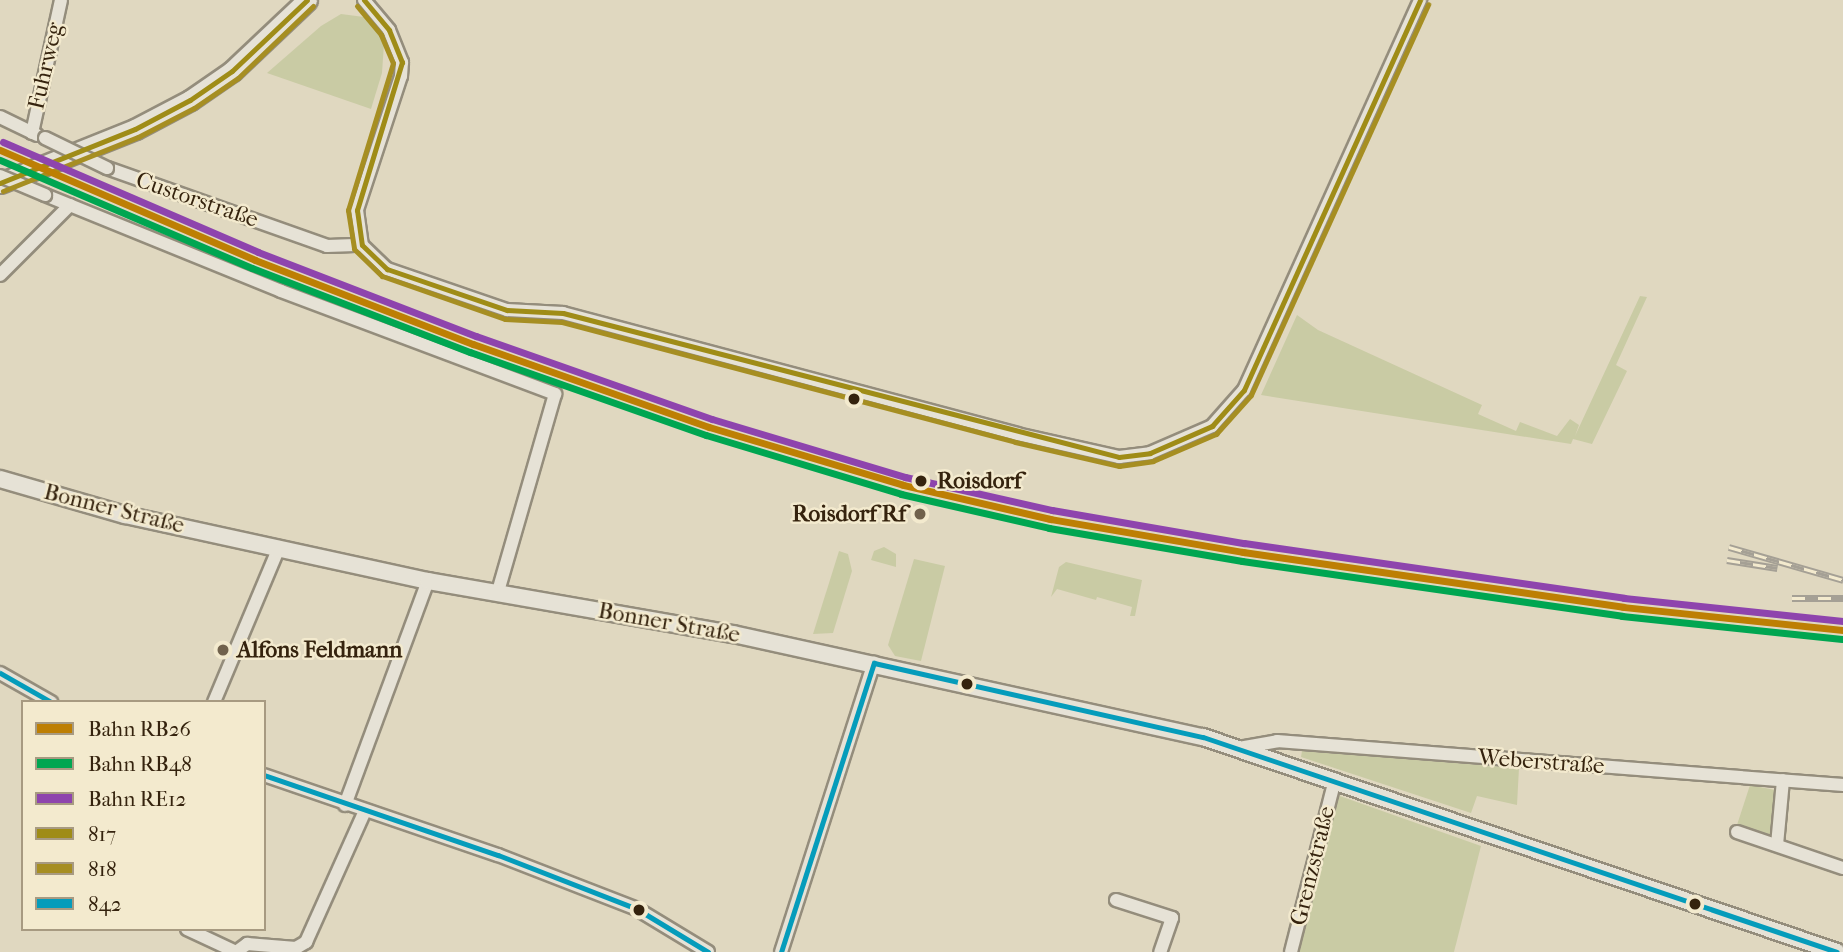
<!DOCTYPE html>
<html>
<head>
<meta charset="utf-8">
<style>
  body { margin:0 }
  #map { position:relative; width:1843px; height:952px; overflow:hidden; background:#e0d8c0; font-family:"IM FELL French Canon",serif }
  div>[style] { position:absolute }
  .green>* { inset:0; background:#c9cba4 }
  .roads { filter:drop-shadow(2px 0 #948d7c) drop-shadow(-2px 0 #948d7c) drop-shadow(0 2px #948d7c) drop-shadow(0 -2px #948d7c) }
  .minor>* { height:12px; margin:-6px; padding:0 6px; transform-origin:6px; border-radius:6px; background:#e6e2d6 }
  .tertiary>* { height:16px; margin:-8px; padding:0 8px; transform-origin:8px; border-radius:8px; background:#e6e2d6 }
  .secondary>* { height:19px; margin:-9.5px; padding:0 9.5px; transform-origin:9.5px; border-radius:9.5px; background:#e6e2d6 }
  .rail>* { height:7px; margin-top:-3.5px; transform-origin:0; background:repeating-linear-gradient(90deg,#f3eace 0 13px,#a5a095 0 26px); box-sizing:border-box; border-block:2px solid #a5a095 }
  .bridges { filter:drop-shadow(2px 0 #948d7c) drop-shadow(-2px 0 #948d7c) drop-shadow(0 2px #948d7c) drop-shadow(0 -2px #948d7c) }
  .minor-bridge>* { height:12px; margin:-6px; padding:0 6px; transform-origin:6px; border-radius:6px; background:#e6e2d6 }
  .bus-1>* { height:5px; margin:-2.5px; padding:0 2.5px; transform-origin:2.5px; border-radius:2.5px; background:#9f8c17 }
  .bus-2>* { height:5px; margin:-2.5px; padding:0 2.5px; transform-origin:2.5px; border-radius:2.5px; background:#a68e22 }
  .bus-3>* { height:5px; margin:-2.5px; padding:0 2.5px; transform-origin:2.5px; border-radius:2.5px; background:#059cbb }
  .rail-1>* { height:7px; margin:-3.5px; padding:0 3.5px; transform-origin:3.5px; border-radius:3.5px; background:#bd7f04 }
  .rail-2>* { height:7px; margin:-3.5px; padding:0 3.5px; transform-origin:3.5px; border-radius:3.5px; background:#00a651 }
  .rail-3>* { height:7px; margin:-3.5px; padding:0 3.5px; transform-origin:3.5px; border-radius:3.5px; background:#8e44ad }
  .dots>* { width:19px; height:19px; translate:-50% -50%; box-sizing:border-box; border:4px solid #f3eace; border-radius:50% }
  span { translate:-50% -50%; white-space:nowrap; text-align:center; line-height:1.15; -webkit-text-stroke:5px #f3eace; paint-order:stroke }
  .street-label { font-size:23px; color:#35230e }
  .stop-label { font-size:23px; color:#35230e; font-weight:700 }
  .left { translate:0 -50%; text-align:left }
  .poi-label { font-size:23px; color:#35230e; font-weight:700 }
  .right { translate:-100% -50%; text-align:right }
  .legend { position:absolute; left:21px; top:700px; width:245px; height:231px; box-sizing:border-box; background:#f3eace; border:2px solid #a79a81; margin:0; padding:9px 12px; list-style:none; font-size:21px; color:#35230e }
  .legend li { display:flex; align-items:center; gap:14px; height:35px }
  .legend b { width:35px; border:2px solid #a79a81 }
</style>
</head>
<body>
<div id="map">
  <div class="green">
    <div style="clip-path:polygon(341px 14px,364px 17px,373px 24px,384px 44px,382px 73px,371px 109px,267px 73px,321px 26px)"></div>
    <div style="clip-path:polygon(1640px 296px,1647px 297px,1616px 365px,1627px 371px,1592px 444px,1573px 439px,1571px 444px,1261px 395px,1297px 315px,1318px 330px,1482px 405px,1478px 414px,1516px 431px,1520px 422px,1557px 436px,1570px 419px,1579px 425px,1575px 436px)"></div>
    <div style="clip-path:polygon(884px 547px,896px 554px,896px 567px,871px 560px,874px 551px)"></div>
    <div style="clip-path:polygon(839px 551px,848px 554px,852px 571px,833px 633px,813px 634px)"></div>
    <div style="clip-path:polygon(914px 559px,945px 566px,921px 661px,895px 656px,888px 645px)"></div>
    <div style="clip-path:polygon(1066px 562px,1142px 580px,1135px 616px,1130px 616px,1132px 607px,1097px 597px,1096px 600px,1057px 589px,1051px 597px,1059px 567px)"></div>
    <div style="clip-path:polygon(1302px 751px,1519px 768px,1517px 805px,1477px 796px,1471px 813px,1301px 757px)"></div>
    <div style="clip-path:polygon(1750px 785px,1775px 790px,1770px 840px,1736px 828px)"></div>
    <div style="clip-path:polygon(1337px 795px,1481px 846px,1454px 952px,1298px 952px)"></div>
  </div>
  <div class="roads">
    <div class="minor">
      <div style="left:364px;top:0;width:39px;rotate:50deg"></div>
      <div style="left:389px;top:30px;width:35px;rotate:68deg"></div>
      <div style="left:402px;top:62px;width:14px;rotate:94deg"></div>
      <div style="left:401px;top:76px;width:141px;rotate:108.2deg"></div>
      <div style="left:357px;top:210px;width:35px;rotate:82deg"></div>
      <div style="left:362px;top:245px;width:35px;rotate:44deg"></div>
      <div style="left:387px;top:269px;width:127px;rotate:18.9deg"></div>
      <div style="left:507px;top:310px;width:56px;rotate:3.1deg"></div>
      <div style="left:563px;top:313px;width:470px;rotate:14.9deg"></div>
      <div style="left:1017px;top:434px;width:105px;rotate:12.7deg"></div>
      <div style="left:1119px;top:457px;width:31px;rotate:-7deg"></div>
      <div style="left:1150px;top:453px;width:68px;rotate:-23.5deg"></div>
      <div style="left:1212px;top:426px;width:48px;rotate:-48.4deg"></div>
      <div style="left:1244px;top:390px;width:428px;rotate:-65.7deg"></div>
      <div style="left:0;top:117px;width:41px;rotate:25.9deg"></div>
      <div style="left:32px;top:133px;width:136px;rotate:-77.7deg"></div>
      <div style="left:107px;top:168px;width:233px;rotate:19.5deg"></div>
      <div style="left:327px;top:246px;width:35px;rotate:-2deg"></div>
      <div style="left:45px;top:195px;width:255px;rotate:22.1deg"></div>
      <div style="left:281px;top:291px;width:293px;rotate:20.6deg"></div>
      <div style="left:555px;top:394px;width:206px;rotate:106.1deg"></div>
      <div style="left:0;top:275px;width:99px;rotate:-45deg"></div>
      <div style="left:0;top:673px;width:59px;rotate:29.6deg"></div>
      <div style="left:214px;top:702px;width:168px;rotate:-67.2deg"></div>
      <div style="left:1239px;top:748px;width:39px;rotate:-10deg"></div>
      <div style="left:1277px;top:741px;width:568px;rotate:4.45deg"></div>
      <div style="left:264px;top:775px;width:247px;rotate:18.9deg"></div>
      <div style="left:498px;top:855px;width:149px;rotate:21.2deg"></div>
      <div style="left:637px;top:909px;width:83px;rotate:31.2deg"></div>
      <div style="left:345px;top:805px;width:239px;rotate:-69.7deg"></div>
      <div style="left:1737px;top:832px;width:112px;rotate:18.8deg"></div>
      <div style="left:1777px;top:845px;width:65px;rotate:-84.7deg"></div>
      <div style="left:1116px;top:900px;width:59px;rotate:17.8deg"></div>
      <div style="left:1172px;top:918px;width:36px;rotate:109deg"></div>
      <div style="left:187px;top:929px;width:54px;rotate:25.1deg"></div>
      <div style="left:236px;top:952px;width:14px;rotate:-36deg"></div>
      <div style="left:247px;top:944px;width:49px;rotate:4.7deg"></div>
      <div style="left:296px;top:948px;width:12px;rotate:-31deg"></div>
      <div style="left:306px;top:942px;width:144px;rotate:-65.8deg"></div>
      <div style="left:781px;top:952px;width:304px;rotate:-72.2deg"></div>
      <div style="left:1291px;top:952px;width:178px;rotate:-75.7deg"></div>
    </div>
    <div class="tertiary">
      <div style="left:0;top:479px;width:130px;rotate:16.1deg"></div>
      <div style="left:125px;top:515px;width:310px;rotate:12.3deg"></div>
      <div style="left:428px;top:581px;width:310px;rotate:9.9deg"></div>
      <div style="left:733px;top:634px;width:481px;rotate:12.4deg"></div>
      <div style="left:1203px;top:737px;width:669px;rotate:18.73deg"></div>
    </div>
    <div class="secondary">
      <div style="left:0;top:183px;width:145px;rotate:-21.8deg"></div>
      <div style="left:135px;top:129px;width:62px;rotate:-27.8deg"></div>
      <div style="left:190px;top:100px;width:51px;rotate:-34.6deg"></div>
      <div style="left:232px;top:71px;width:103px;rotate:-43.4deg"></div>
    </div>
  </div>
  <div class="rail">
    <div style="left:1729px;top:547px;width:119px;rotate:16.1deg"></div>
    <div style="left:1727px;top:560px;width:51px;rotate:9.1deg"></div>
    <div style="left:1792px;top:598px;width:51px"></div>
  </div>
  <div class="bridges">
    <div class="minor-bridge">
      <div style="left:45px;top:138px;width:69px;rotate:25.8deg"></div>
      <div style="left:0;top:176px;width:49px;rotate:22.9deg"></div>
    </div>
  </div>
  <div class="bus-1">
    <div style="left:364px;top:0;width:39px;rotate:50deg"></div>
    <div style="left:389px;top:30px;width:35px;rotate:68deg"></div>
    <div style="left:402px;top:62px;width:155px;rotate:106.9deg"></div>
    <div style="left:357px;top:210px;width:35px;rotate:82deg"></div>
    <div style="left:362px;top:245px;width:35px;rotate:44deg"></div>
    <div style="left:387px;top:269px;width:127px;rotate:18.9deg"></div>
    <div style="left:507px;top:310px;width:56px;rotate:3.1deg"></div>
    <div style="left:563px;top:313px;width:574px;rotate:14.52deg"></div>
    <div style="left:1119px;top:457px;width:31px;rotate:-7deg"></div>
    <div style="left:1150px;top:453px;width:68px;rotate:-23.5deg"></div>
    <div style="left:1212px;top:426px;width:48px;rotate:-48.4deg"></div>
    <div style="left:1244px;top:390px;width:428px;rotate:-65.7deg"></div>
    <div style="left:0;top:183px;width:145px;rotate:-21.8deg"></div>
    <div style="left:135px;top:129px;width:62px;rotate:-27.8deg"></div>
    <div style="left:190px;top:100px;width:51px;rotate:-34.6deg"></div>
    <div style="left:232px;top:71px;width:103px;rotate:-43.4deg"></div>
  </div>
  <div class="bus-2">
    <div style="left:357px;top:6px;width:38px;rotate:50deg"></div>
    <div style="left:381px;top:35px;width:30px;rotate:67deg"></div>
    <div style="left:393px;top:63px;width:154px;rotate:107deg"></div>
    <div style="left:348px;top:210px;width:39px;rotate:81deg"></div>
    <div style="left:354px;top:249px;width:39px;rotate:44deg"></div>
    <div style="left:382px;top:276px;width:130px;rotate:19.3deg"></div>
    <div style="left:505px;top:319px;width:57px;rotate:3deg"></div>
    <div style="left:562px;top:322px;width:469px;rotate:14.8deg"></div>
    <div style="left:1015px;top:442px;width:107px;rotate:13deg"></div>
    <div style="left:1119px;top:466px;width:34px;rotate:-8deg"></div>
    <div style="left:1153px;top:461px;width:69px;rotate:-23.2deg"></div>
    <div style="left:1216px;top:434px;width:52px;rotate:-48.1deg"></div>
    <div style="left:1251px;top:395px;width:429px;rotate:-65.6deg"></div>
    <div style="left:3px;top:191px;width:145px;rotate:-21.8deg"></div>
    <div style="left:138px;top:137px;width:63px;rotate:-27.4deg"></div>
    <div style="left:194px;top:108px;width:53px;rotate:-34.3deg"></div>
    <div style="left:238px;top:78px;width:104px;rotate:-43.8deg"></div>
  </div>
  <div class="bus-3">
    <div style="left:874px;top:663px;width:337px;rotate:12.7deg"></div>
    <div style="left:1203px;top:737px;width:669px;rotate:18.73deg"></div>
    <div style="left:0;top:673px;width:59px;rotate:29.6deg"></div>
    <div style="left:264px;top:775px;width:247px;rotate:18.9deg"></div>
    <div style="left:498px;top:855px;width:149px;rotate:21.2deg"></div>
    <div style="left:637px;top:909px;width:83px;rotate:31.2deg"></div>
    <div style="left:781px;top:952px;width:304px;rotate:-72.2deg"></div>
  </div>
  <div class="rail-1">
    <div style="left:0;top:150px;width:278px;rotate:23.3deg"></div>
    <div style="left:255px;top:260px;width:234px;rotate:21.1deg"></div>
    <div style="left:473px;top:344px;width:250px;rotate:19.4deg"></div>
    <div style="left:709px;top:427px;width:202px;rotate:16.6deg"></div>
    <div style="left:903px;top:485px;width:151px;rotate:13deg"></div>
    <div style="left:1050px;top:519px;width:196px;rotate:9.7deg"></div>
    <div style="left:1243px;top:552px;width:384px;rotate:8.2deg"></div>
    <div style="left:1623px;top:607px;width:221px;rotate:6deg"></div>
  </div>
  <div class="rail-2">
    <div style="left:0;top:160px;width:274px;rotate:23.2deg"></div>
    <div style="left:252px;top:268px;width:234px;rotate:21.1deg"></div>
    <div style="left:470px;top:352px;width:250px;rotate:19.4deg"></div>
    <div style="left:706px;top:435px;width:204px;rotate:16.8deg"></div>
    <div style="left:901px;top:494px;width:152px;rotate:12.9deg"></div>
    <div style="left:1049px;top:528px;width:196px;rotate:9.7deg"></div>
    <div style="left:1242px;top:561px;width:384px;rotate:8.2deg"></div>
    <div style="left:1622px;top:616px;width:221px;rotate:6deg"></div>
  </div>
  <div class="rail-3">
    <div style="left:3px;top:142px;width:278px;rotate:23.3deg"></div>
    <div style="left:258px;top:252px;width:234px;rotate:21.1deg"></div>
    <div style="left:476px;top:336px;width:250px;rotate:19.4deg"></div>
    <div style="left:712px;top:419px;width:202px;rotate:16.7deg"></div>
    <div style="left:905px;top:477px;width:151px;rotate:12.7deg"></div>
    <div style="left:1052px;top:510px;width:195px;rotate:9.8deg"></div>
    <div style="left:1244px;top:543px;width:384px;rotate:8.2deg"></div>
    <div style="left:1624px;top:598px;width:220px;rotate:6deg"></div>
  </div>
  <div class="dots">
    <div style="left:854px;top:399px;background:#35230e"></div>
    <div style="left:921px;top:481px;background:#35230e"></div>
    <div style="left:920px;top:514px;background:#71624c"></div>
    <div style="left:223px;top:650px;background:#71624c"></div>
    <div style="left:967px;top:684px;background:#35230e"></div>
    <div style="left:1695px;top:904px;background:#35230e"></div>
    <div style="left:639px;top:910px;background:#35230e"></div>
  </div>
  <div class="street-label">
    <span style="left:46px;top:66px;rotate:-77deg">Fuhrweg</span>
    <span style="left:197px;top:200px;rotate:19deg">Custorstraße</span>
    <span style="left:114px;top:509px;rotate:14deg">Bonner Straße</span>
    <span style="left:669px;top:623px;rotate:10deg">Bonner Straße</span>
    <span style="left:1541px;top:762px;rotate:4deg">Weberstraße</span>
    <span style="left:1313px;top:866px;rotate:-76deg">Grenzstraße</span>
  </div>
  <div class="stop-label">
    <span class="left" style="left:937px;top:481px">Roisdorf</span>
  </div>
  <div class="poi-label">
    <span class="right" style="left:906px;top:514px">Roisdorf Rf</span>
    <span class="left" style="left:237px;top:650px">Alfons Feldmann</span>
  </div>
  <ul class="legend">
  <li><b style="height:9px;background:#bd7f04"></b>Bahn RB26</li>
  <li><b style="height:9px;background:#00a651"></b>Bahn RB48</li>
  <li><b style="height:9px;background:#8e44ad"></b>Bahn RE12</li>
  <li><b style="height:9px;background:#9f8c17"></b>817</li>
  <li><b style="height:9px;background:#a68e22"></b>818</li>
  <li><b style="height:9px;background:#059cbb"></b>842</li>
  </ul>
</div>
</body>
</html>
